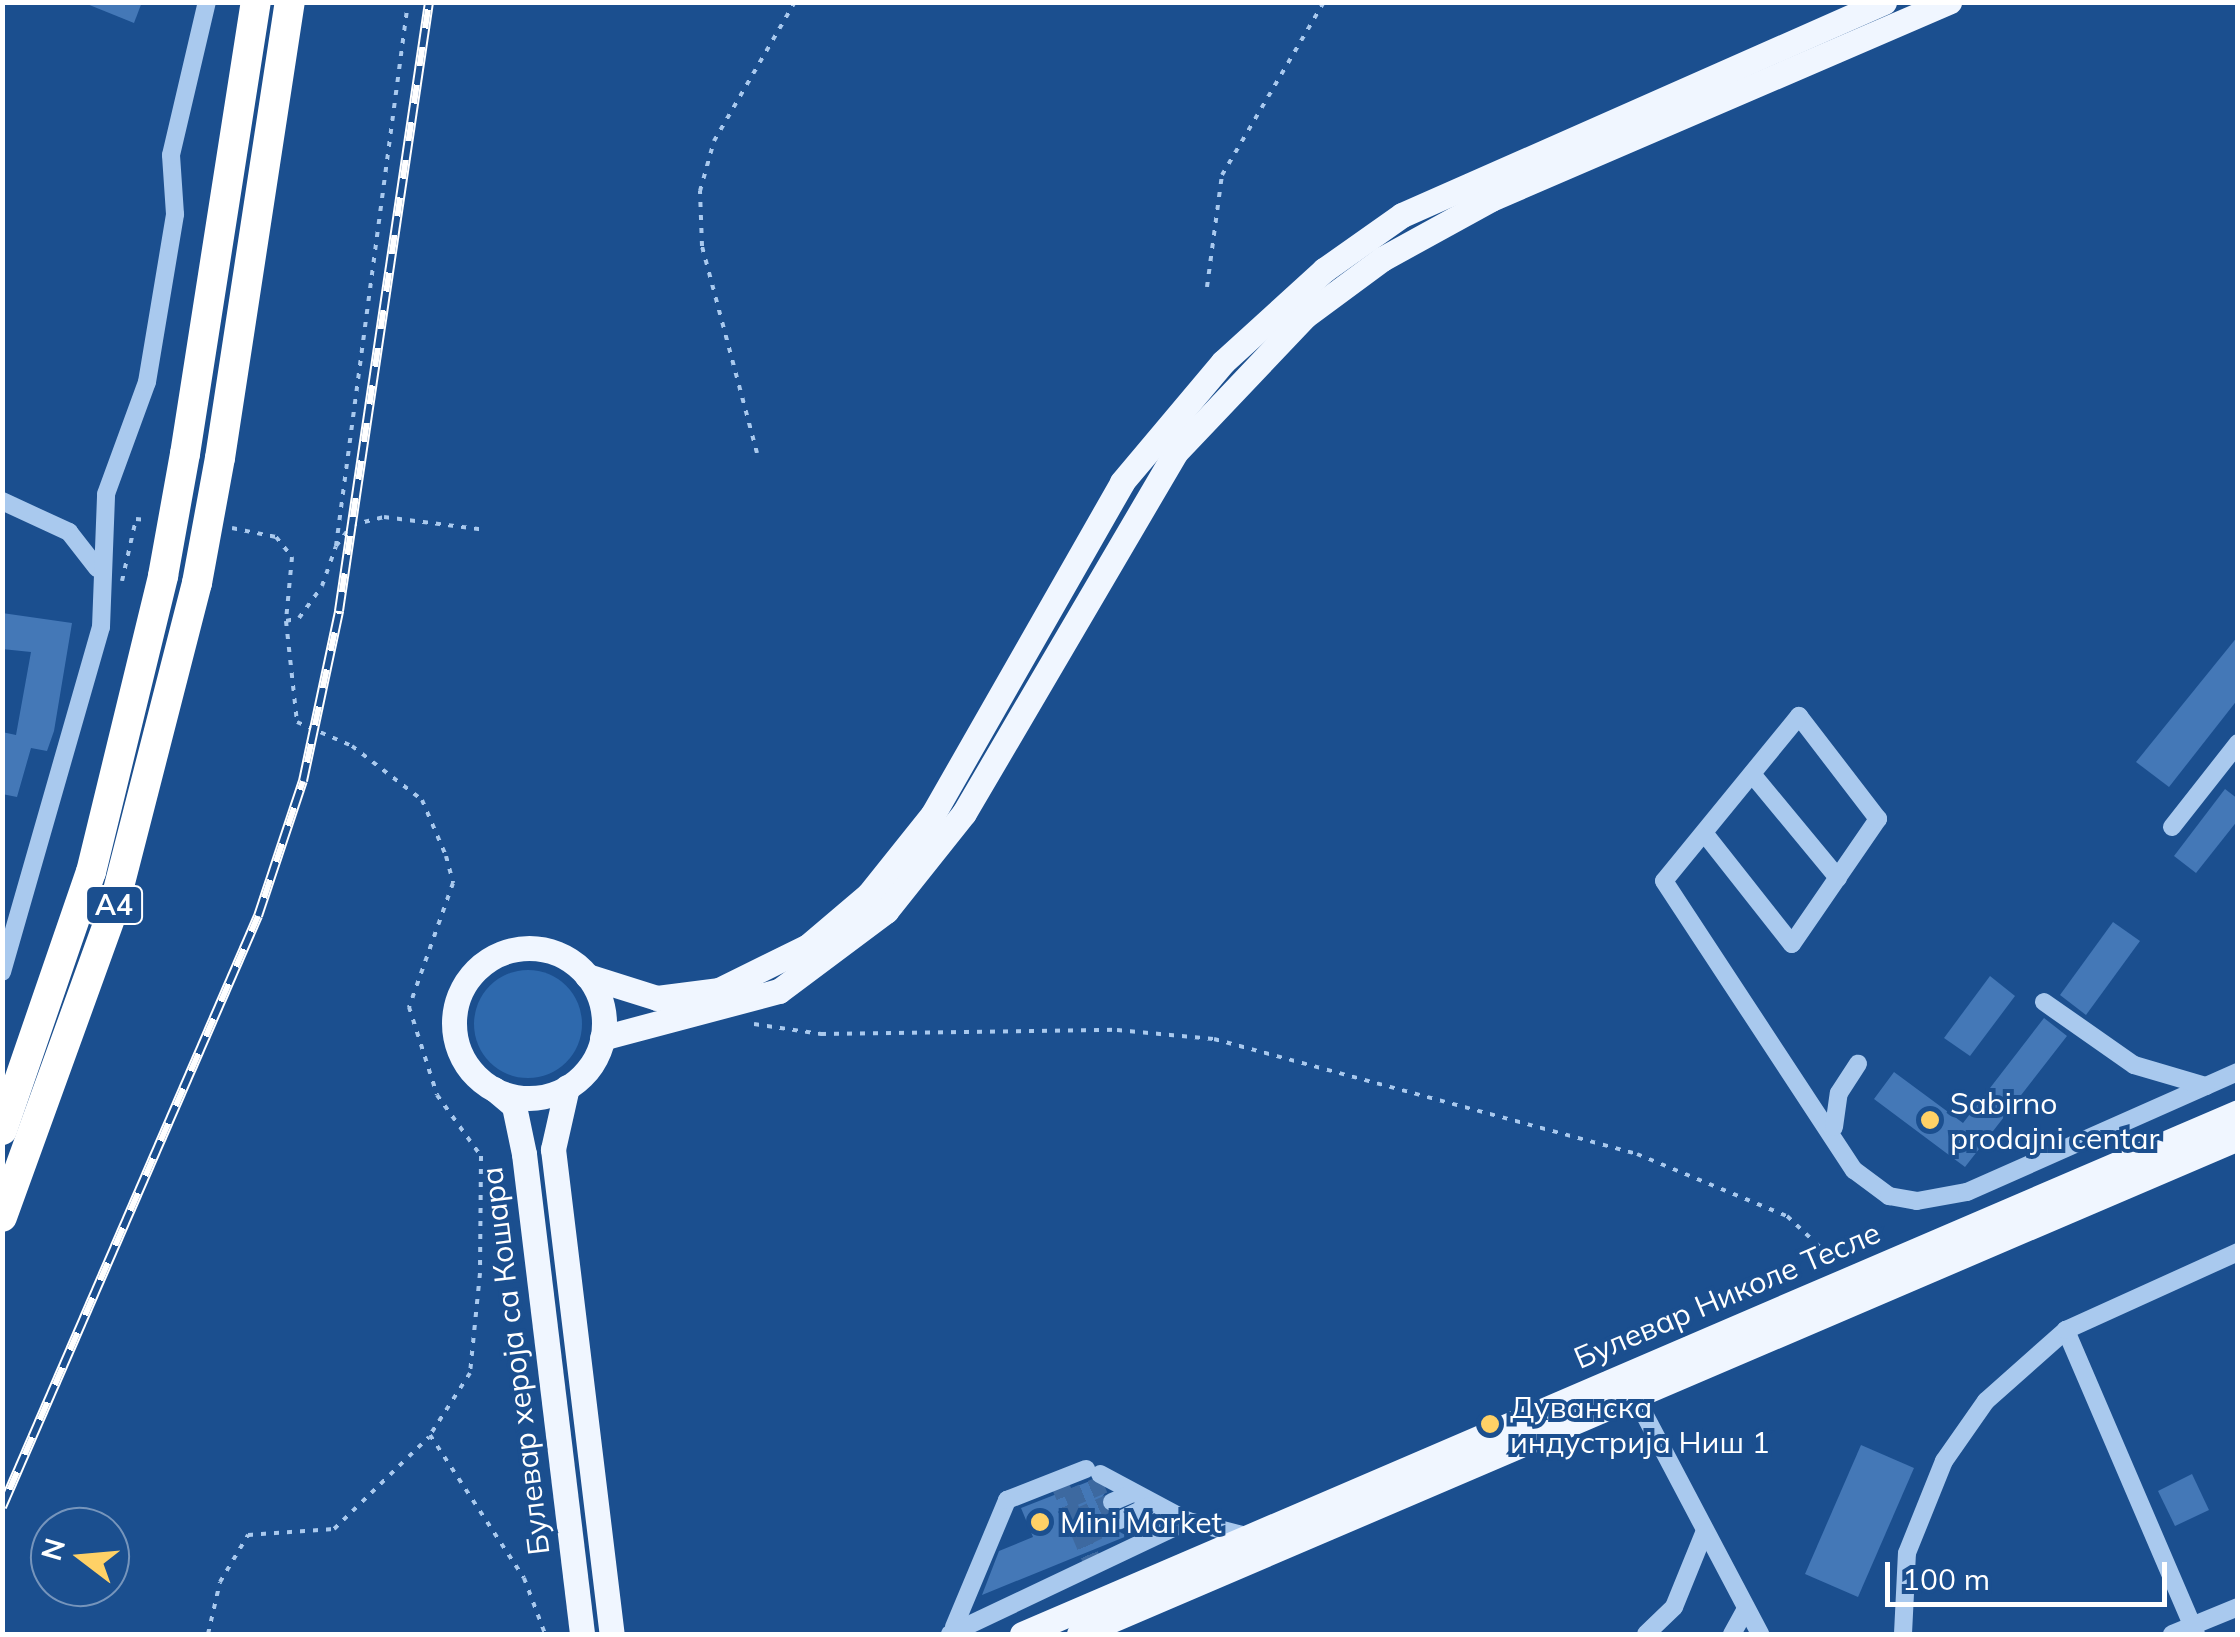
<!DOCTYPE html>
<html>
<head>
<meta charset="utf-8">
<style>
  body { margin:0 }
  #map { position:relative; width:2240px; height:1637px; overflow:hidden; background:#1b4f8f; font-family:Mulish,sans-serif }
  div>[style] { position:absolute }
  .green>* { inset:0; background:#2e69ad }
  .round { border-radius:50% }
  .building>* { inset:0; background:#4478b7 }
  .minor-tunnel>* { height:18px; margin-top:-9px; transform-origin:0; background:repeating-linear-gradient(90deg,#3d69a0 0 18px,transparent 0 27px) }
  .path>* { height:4px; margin-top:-2px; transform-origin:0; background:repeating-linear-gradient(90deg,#a9c9ee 0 5px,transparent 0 13px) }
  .minor>* { height:18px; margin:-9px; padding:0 9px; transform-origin:9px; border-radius:9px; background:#a9c9ee }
  .major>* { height:25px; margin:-12.5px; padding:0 12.5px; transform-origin:12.5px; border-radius:12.5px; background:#f0f6ff }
  .major>.ring { margin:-12.5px; padding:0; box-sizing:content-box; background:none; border:25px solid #f0f6ff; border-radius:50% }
  .highway>* { height:30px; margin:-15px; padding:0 15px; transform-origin:15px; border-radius:15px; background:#fff }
  .rail>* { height:10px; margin-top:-5px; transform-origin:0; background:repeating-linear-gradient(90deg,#1b4f8f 0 19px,#fff 0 38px); box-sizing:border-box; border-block:2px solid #fff }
  .highway-bridge>* { height:30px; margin:-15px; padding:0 15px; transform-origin:15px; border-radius:15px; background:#fff }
  .dots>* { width:28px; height:28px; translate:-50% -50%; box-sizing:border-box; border:5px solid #1b4f8f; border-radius:50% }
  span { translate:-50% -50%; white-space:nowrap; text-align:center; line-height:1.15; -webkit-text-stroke:8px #1b4f8f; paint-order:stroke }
  .shield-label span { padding:2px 8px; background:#1b4f8f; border:2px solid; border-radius:8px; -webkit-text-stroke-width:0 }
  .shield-label { font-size:28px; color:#fff; font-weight:700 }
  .poi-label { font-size:30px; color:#fff }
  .left { translate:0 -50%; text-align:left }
  .street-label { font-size:30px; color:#fff }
  .frame { position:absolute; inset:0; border:5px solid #fff; pointer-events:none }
  .north { position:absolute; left:30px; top:1507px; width:100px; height:100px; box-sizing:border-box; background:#1b4f8f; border:2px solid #7695bc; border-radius:50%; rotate:286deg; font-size:28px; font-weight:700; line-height:40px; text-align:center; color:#fff }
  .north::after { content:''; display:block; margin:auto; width:35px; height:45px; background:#ffd166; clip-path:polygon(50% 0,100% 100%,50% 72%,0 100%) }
  .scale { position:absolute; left:1885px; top:1562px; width:282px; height:45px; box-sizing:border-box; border:5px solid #fff; border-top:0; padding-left:12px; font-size:30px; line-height:35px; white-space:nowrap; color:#fff; -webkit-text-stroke:8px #1b4f8f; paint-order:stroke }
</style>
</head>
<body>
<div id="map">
  <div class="green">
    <div class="round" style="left:474px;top:970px;width:108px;height:108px"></div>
  </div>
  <div class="building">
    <div style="clip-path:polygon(82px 2px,142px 2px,134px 23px)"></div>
    <div style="clip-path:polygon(2px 613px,72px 623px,54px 731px,47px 751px,31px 748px,17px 797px,2px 794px,2px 732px,16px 735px,31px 652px,2px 649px)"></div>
    <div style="clip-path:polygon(2238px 636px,2238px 699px,2169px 787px,2136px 762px)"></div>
    <div style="clip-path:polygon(2225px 789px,2238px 799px,2238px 820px,2196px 873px,2174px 856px)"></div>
    <div style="clip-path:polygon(2113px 922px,2140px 941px,2086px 1015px,2060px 995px)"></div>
    <div style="clip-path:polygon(1990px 976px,2015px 996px,1970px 1056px,1944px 1038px)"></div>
    <div style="clip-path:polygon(2044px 1018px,2067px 1036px,1965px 1167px,1874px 1099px,1894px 1072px,1963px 1123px)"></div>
    <div style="clip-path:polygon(1861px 1445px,1914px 1468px,1858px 1597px,1805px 1574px)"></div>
    <div style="clip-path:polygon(2192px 1474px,2209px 1510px,2175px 1526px,2158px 1491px)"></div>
    <div style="clip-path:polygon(1090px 1481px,1106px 1491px,1100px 1501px,1109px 1526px,1127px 1536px,982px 1595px,999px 1551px,1033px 1537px,1021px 1508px)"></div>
  </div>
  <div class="minor-tunnel">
    <div style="left:1058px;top:1480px;width:86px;rotate:67.3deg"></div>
    <div style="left:1066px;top:1500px;width:41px;rotate:-22.8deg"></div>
    <div style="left:1074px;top:1519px;width:42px;rotate:-24.1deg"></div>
    <div style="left:1082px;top:1538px;width:42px;rotate:-25.3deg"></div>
  </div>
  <div class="path">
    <div style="left:1207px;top:287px;width:113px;rotate:-82.4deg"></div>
    <div style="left:1222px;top:175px;width:201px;rotate:-59.5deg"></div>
    <div style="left:757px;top:453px;width:214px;rotate:-104.9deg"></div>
    <div style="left:702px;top:246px;width:55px;rotate:-92.1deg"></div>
    <div style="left:700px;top:191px;width:52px;rotate:-74.4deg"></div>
    <div style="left:714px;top:141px;width:161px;rotate:-59.8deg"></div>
    <div style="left:232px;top:528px;width:45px;rotate:11.6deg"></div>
    <div style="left:276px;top:537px;width:26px;rotate:51deg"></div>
    <div style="left:292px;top:557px;width:64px;rotate:95.4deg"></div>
    <div style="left:286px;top:621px;width:102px;rotate:83.8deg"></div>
    <div style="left:297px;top:722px;width:60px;rotate:23.6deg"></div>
    <div style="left:352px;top:746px;width:88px;rotate:37.6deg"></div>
    <div style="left:422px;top:800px;width:61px;rotate:66.8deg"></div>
    <div style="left:446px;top:856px;width:28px;rotate:75deg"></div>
    <div style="left:453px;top:883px;width:132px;rotate:109.5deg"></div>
    <div style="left:409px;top:1007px;width:92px;rotate:72.3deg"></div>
    <div style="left:437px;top:1095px;width:75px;rotate:54.2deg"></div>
    <div style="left:481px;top:1156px;width:117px;rotate:90.5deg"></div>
    <div style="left:480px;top:1273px;width:100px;rotate:95.7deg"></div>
    <div style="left:470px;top:1373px;width:74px;rotate:122.8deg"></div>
    <div style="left:430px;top:1435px;width:171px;rotate:56.7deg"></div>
    <div style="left:524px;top:1578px;width:60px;rotate:69.4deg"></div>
    <div style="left:336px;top:546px;width:26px;rotate:-53deg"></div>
    <div style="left:352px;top:525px;width:33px;rotate:-14deg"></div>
    <div style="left:384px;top:517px;width:103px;rotate:7.3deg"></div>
    <div style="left:122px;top:581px;width:64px;rotate:-77.3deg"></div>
    <div style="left:136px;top:519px;width:11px;rotate:5deg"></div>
    <div style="left:286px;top:621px;width:13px;rotate:-13deg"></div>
    <div style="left:299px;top:618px;width:39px;rotate:-54deg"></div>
    <div style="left:322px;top:586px;width:42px;rotate:-70.7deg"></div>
    <div style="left:336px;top:546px;width:549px;rotate:-82.46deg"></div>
    <div style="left:754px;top:1024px;width:68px;rotate:8.5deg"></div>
    <div style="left:821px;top:1034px;width:296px;rotate:-0.8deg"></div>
    <div style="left:1117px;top:1030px;width:97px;rotate:5.3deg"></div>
    <div style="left:1214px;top:1039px;width:438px;rotate:15.2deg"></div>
    <div style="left:1637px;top:1154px;width:162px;rotate:22.5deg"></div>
    <div style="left:1787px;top:1216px;width:67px;rotate:43.2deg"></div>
    <div style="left:208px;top:1634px;width:53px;rotate:-77deg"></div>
    <div style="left:220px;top:1582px;width:55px;rotate:-59.2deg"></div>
    <div style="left:248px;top:1535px;width:86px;rotate:-4deg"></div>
    <div style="left:334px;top:1529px;width:132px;rotate:-44.1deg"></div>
  </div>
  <div class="minor">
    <div style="left:2px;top:501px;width:74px;rotate:24.8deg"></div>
    <div style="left:69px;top:532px;width:46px;rotate:52.1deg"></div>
    <div style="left:1752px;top:774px;width:135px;rotate:50.4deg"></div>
    <div style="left:2172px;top:827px;width:107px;rotate:-51.8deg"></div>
    <div style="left:1705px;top:834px;width:140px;rotate:51.7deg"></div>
    <div style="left:1792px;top:944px;width:152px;rotate:-55.5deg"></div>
    <div style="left:1878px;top:819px;width:130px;rotate:-127.5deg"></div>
    <div style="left:1799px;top:716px;width:213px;rotate:129.3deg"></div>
    <div style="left:1664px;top:881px;width:346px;rotate:56.7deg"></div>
    <div style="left:1854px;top:1170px;width:44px;rotate:36.6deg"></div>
    <div style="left:1889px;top:1196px;width:28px;rotate:10deg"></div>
    <div style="left:1917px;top:1201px;width:51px;rotate:-10.2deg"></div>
    <div style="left:1967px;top:1192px;width:296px;rotate:-23.9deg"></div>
    <div style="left:2px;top:972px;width:359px;rotate:-74deg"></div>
    <div style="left:101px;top:627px;width:133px;rotate:-87.8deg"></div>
    <div style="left:106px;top:494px;width:119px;rotate:-69.9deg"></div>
    <div style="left:147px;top:382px;width:170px;rotate:-80.5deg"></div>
    <div style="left:175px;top:214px;width:59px;rotate:-93.9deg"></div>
    <div style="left:171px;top:155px;width:157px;rotate:-76.8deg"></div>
    <div style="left:2044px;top:1002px;width:110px;rotate:35deg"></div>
    <div style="left:2134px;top:1065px;width:75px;rotate:16.3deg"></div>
    <div style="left:1834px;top:1127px;width:34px;rotate:-82deg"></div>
    <div style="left:1839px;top:1093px;width:35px;rotate:-57deg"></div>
    <div style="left:1631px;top:1389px;width:277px;rotate:62.2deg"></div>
    <div style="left:1100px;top:1474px;width:100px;rotate:28.1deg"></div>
    <div style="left:1112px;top:1502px;width:21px;rotate:-23deg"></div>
    <div style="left:1120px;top:1520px;width:32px;rotate:-26deg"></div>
    <div style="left:954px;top:1627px;width:138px;rotate:-67.3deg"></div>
    <div style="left:1007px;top:1500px;width:85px;rotate:-21.4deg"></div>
    <div style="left:950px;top:1634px;width:263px;rotate:-25.4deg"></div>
    <div style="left:1188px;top:1521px;width:60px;rotate:14.5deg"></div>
    <div style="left:1646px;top:1634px;width:39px;rotate:-44deg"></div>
    <div style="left:1674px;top:1607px;width:80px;rotate:-67.9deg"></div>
    <div style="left:1732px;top:1634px;width:29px;rotate:-61deg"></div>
    <div style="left:1903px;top:1634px;width:81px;rotate:-87.2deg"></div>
    <div style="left:1907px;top:1553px;width:99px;rotate:-68.1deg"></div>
    <div style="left:1944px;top:1461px;width:73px;rotate:-55deg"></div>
    <div style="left:1986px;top:1401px;width:107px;rotate:-41.6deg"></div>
    <div style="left:2172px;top:1634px;width:71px;rotate:-22.2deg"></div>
    <div style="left:2196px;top:1634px;width:331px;rotate:-113.2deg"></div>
    <div style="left:2066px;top:1330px;width:189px;rotate:-24.4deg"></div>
  </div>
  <div class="major">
    <div class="ring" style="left:454px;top:948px;width:125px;height:125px"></div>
    <div style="left:587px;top:976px;width:73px;rotate:17.4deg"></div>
    <div style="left:657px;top:998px;width:63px;rotate:-7.4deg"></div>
    <div style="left:719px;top:990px;width:99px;rotate:-26.3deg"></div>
    <div style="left:808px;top:946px;width:80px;rotate:-40.4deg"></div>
    <div style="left:869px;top:894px;width:102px;rotate:-51.3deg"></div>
    <div style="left:933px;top:814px;width:382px;rotate:-60.3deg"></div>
    <div style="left:1122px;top:482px;width:157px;rotate:-49.9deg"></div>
    <div style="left:1223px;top:362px;width:137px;rotate:-42.3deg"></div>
    <div style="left:1324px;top:270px;width:95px;rotate:-35.2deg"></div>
    <div style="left:1402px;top:215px;width:527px;rotate:-23.84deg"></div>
    <div style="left:602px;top:1038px;width:183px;rotate:-14.9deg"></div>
    <div style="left:779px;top:991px;width:134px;rotate:-36.8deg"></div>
    <div style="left:886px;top:911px;width:125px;rotate:-51.5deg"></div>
    <div style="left:964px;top:813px;width:417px;rotate:-59.6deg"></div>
    <div style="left:1175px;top:453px;width:189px;rotate:-46.5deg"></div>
    <div style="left:1305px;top:316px;width:96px;rotate:-36.5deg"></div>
    <div style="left:1382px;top:259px;width:124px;rotate:-28.8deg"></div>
    <div style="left:1491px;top:199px;width:499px;rotate:-23.3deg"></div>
    <div style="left:567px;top:1087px;width:64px;rotate:102.7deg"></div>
    <div style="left:553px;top:1149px;width:489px;rotate:83.1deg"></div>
    <div style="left:494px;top:1089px;width:26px;rotate:40deg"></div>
    <div style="left:514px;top:1106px;width:49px;rotate:78.2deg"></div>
    <div style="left:524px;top:1154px;width:483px;rotate:83.1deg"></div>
    <div style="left:1022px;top:1634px;width:1323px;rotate:-23.23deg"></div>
    <div style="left:1079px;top:1634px;width:1261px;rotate:-23.17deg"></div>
  </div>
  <div class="highway">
    <div style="left:185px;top:454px;width:458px;rotate:-81.1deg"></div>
    <div style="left:220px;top:458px;width:461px;rotate:-81.3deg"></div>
    <div style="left:2px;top:1130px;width:273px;rotate:-71deg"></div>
    <div style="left:91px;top:872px;width:305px;rotate:-76.3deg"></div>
    <div style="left:2px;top:1217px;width:326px;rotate:-70.1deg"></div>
    <div style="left:113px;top:910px;width:338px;rotate:-75.6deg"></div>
  </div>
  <div class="rail">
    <div style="left:2px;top:1507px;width:644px;rotate:-66.58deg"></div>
    <div style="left:258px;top:916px;width:142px;rotate:-71.6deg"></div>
    <div style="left:303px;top:781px;width:174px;rotate:-78deg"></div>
    <div style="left:339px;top:611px;width:616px;rotate:-81.59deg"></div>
  </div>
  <div class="highway-bridge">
    <div style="left:163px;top:576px;width:124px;rotate:-79.8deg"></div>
    <div style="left:197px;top:583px;width:127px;rotate:-79.6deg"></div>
  </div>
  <div class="dots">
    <div style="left:1930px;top:1120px;background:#ffd166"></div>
    <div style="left:1490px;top:1424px;background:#ffd166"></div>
    <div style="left:1040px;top:1522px;background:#ffd166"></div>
  </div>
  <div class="shield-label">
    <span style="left:114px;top:905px">A4</span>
  </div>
  <div class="poi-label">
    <span class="left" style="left:1950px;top:1120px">Sabirno<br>prodajni centar</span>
    <span class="left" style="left:1510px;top:1424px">Дуванска<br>индустрија Ниш 1</span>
    <span class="left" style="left:1060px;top:1522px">Mini Market</span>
  </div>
  <div class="street-label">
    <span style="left:1727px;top:1295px;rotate:-23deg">Булевар Николе Тесле</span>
    <span style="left:515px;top:1361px;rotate:-97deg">Булевар хероја са Кошара</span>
  </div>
  <div class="frame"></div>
  <div class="north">N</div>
  <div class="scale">100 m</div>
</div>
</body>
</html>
